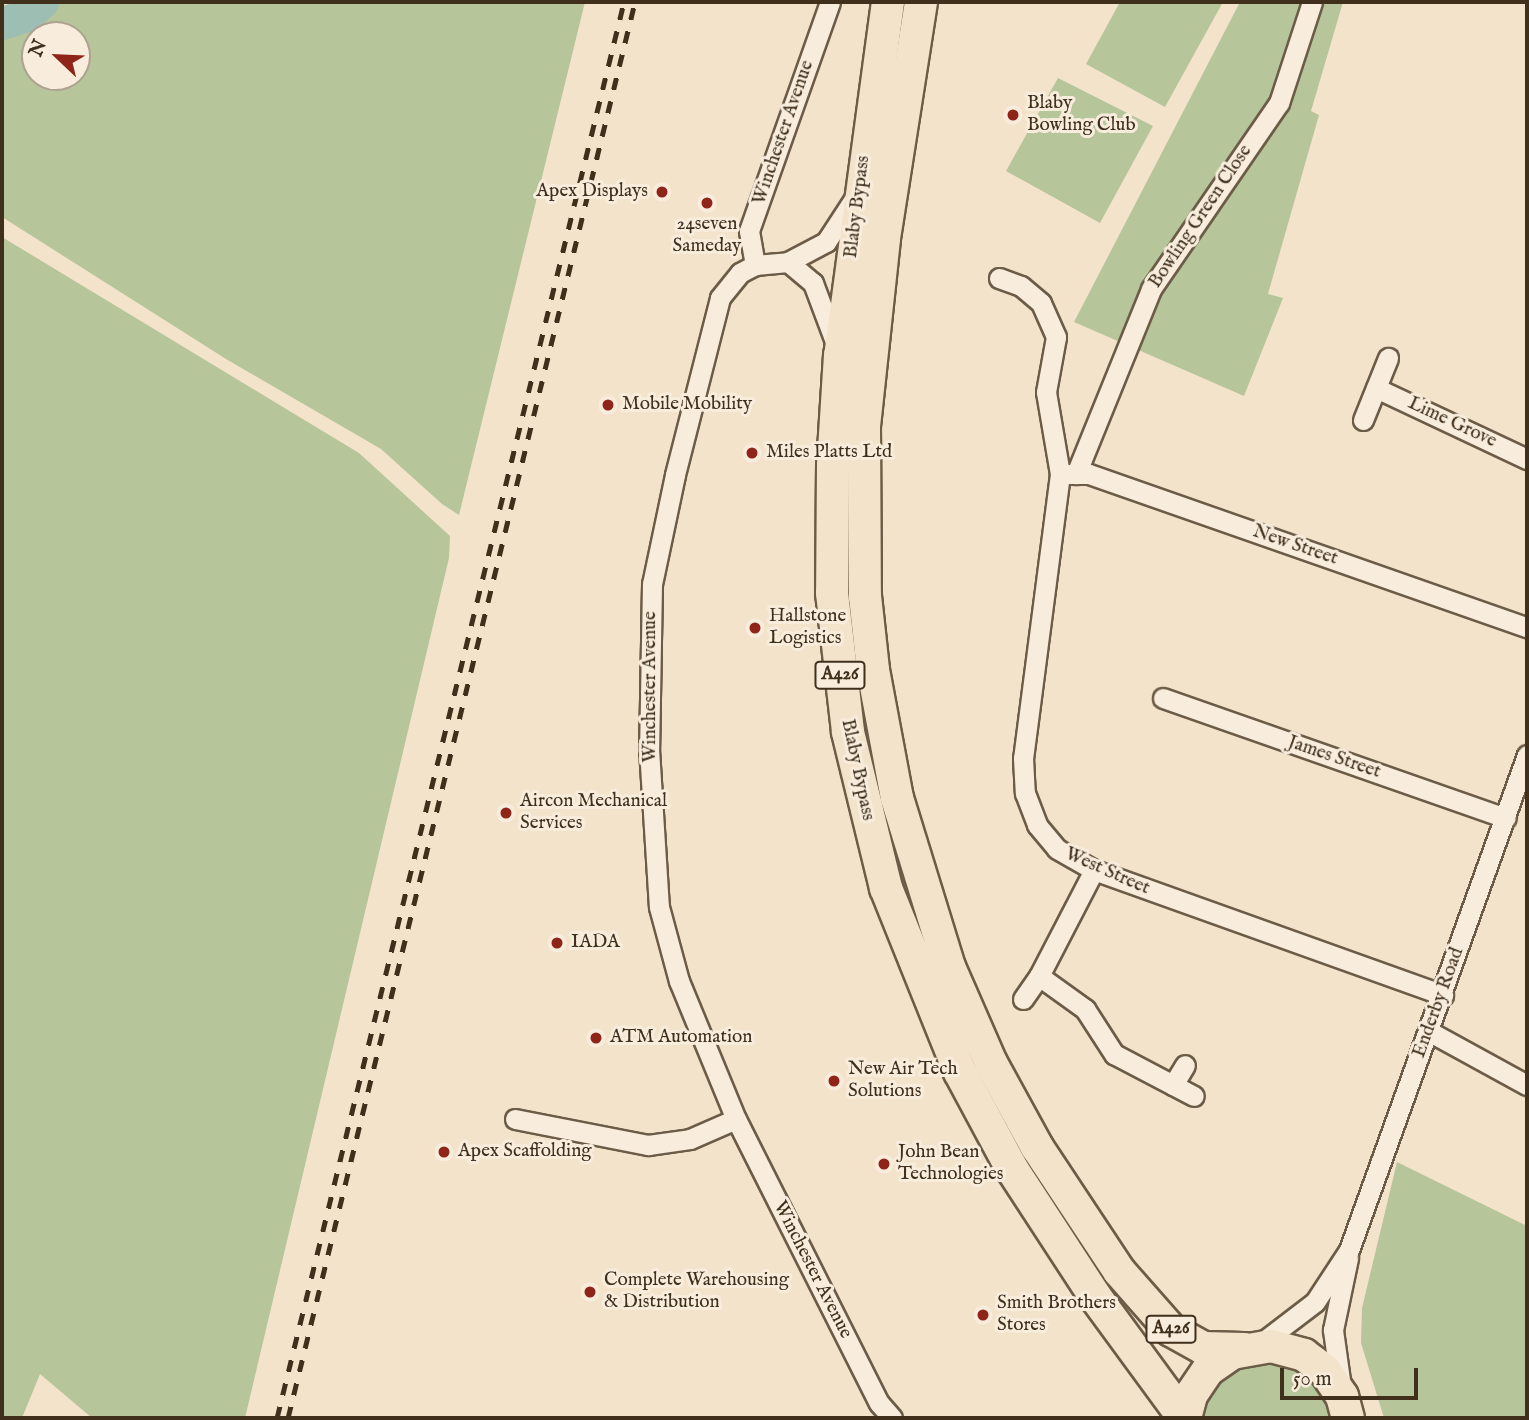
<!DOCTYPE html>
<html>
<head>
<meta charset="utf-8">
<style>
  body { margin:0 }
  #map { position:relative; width:1529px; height:1420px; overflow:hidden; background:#f4e3cb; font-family:"IM FELL English",serif }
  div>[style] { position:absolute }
  .green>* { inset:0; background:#b7c59b }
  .river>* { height:33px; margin:-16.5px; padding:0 16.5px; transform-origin:16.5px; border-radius:16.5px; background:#9cbeb3 }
  .roads { filter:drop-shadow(2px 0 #6c5c47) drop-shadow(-2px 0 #6c5c47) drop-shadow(0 2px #6c5c47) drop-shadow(0 -2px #6c5c47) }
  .street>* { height:19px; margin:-9.5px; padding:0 9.5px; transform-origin:9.5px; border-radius:9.5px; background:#f8eddd }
  .primary>* { height:32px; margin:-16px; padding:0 16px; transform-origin:16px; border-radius:16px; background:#f4e3cb }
  .rail>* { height:5px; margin-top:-2.5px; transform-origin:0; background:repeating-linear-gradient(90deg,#3f2f1b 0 12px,transparent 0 24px) }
  .dots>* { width:19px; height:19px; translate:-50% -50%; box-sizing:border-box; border:4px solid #f8eddd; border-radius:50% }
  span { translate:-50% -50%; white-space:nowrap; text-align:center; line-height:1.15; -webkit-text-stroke:6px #f8eddd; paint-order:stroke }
  .shield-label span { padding:2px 5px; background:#f8eddd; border:2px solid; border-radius:5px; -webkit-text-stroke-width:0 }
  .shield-label { font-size:18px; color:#3f2f1b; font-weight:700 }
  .poi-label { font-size:19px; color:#3f2f1b }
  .left { translate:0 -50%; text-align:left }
  .right { translate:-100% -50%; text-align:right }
  .street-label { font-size:19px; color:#3f2f1b }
  .frame { position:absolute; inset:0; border:4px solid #3f2f1b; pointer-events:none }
  .north { position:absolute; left:21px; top:21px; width:70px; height:70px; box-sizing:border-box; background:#f8eddd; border:2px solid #aea18f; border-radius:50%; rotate:293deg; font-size:19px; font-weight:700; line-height:28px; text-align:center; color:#3f2f1b }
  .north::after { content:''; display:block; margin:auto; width:24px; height:32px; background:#8f2418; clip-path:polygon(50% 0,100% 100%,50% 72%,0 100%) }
  .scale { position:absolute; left:1280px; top:1368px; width:138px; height:32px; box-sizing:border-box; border:4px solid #3f2f1b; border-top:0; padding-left:9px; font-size:21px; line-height:24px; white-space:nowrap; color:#3f2f1b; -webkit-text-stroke:5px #f8eddd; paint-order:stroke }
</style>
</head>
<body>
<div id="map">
  <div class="green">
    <div style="clip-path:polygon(evenodd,51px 2px,585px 2px,459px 515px,442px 504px,381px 449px,226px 359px,2px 217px,2px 31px,35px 17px,51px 2px,77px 35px,77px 77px,35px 77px,35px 35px,77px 35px)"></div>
    <div style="clip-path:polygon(1120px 2px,1223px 2px,1165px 107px,1086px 64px)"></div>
    <div style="clip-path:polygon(1240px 2px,1343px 2px,1311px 111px,1319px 115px,1268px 294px,1283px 298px,1244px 396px,1074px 322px)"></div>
    <div style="clip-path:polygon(1058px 78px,1153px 126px,1100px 223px,1006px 171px)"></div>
    <div style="clip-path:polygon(2px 237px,359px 453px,450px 536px,449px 558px,245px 1418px,92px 1418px,40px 1374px,22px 1418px,2px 1418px)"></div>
    <div style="clip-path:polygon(1397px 1162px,1527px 1226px,1527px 1418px,1384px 1418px,1361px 1343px,1362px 1308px)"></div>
    <div style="clip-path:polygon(1271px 1361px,1303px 1371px,1320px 1385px,1335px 1418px,1199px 1418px,1220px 1379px,1234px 1368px)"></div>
  </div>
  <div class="river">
    <div style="left:2px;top:23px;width:26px;rotate:-18deg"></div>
    <div style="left:27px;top:15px;width:20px;rotate:-41deg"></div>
  </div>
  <div class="roads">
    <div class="street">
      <div style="left:830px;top:2px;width:243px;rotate:109.5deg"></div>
      <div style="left:749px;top:231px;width:35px;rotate:80deg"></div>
      <div style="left:755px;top:265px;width:17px;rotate:152deg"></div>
      <div style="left:740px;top:273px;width:32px;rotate:129deg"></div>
      <div style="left:720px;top:298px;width:183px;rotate:104.3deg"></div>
      <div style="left:675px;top:475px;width:111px;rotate:101.9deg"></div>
      <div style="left:652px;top:584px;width:165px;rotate:91deg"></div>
      <div style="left:649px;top:749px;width:158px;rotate:86.4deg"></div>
      <div style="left:659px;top:907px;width:77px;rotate:74.9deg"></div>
      <div style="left:679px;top:981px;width:149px;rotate:67.6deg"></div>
      <div style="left:736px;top:1119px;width:318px;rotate:63.3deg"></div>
      <div style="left:879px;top:1403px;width:20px;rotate:49deg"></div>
      <div style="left:788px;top:262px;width:33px;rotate:40deg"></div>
      <div style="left:813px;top:283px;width:68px;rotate:69.4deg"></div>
      <div style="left:755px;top:265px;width:33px;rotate:-5deg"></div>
      <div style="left:788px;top:262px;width:43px;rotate:-27.8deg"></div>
      <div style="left:826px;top:242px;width:55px;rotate:-56.9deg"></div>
      <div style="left:999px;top:278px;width:23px;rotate:20deg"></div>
      <div style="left:1021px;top:286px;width:26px;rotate:40deg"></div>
      <div style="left:1041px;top:303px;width:37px;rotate:66deg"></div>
      <div style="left:1056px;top:337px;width:56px;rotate:100.3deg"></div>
      <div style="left:1046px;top:392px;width:83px;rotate:80.3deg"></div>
      <div style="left:1060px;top:474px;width:286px;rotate:97.4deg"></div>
      <div style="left:1023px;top:758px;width:35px;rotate:87deg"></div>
      <div style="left:1025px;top:793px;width:34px;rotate:69deg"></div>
      <div style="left:1037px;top:825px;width:31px;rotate:50deg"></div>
      <div style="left:1057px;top:849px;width:43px;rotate:29.6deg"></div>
      <div style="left:1094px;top:870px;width:371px;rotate:19.7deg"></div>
      <div style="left:1376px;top:388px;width:167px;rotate:25.2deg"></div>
      <div style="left:1363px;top:420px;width:67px;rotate:-68deg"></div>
      <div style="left:1065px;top:474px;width:24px"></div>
      <div style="left:1089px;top:474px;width:464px;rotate:19.3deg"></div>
      <div style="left:1076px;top:474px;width:200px;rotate:-67.9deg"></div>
      <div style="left:1151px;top:289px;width:226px;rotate:-55.5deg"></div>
      <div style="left:1279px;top:103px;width:106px;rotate:-71.9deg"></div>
      <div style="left:1163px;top:698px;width:363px;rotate:19.3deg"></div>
      <div style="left:1094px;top:870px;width:119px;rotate:117.4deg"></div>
      <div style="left:1039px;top:976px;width:57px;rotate:35.7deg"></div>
      <div style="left:1085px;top:1009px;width:54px;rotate:57.2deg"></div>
      <div style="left:1114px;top:1054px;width:90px;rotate:27.7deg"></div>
      <div style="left:1023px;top:999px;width:28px;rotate:-55deg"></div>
      <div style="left:1430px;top:1032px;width:111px;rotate:28.7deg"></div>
      <div style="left:1173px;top:1085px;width:23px;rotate:-59deg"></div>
      <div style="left:515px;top:1119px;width:136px;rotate:11.1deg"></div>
      <div style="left:648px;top:1145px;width:42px;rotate:-8.1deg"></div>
      <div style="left:690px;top:1139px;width:50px;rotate:-23.5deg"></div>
      <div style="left:1260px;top:1344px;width:69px;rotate:-37.4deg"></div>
      <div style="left:1315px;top:1302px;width:62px;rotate:-56.8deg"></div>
      <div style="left:1349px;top:1250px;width:526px;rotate:-70.22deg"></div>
      <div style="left:1341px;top:1387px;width:58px;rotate:-98deg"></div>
      <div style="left:1333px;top:1330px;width:74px;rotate:-78.2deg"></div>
    </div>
    <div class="primary">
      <div style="left:888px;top:2px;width:356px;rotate:97.7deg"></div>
      <div style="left:840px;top:355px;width:110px;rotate:93.6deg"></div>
      <div style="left:833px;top:465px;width:128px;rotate:90.4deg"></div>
      <div style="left:832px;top:593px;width:140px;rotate:83.4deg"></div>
      <div style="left:848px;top:732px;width:161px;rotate:76.3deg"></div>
      <div style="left:886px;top:888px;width:198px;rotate:68.1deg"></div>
      <div style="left:960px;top:1072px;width:110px;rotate:61.8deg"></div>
      <div style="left:1012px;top:1169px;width:150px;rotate:56.9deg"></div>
      <div style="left:1094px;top:1295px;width:152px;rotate:53.8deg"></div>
      <div style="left:921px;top:2px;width:240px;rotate:98.9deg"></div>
      <div style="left:884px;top:239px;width:187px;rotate:96.1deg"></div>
      <div style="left:864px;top:425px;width:171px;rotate:89.7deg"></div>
      <div style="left:865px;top:596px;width:74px;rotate:83.8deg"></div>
      <div style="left:873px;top:670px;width:130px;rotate:79.4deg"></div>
      <div style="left:897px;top:798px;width:177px;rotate:72.9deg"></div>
      <div style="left:949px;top:967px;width:105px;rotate:66.4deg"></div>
      <div style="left:991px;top:1063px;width:96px;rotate:61.3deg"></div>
      <div style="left:1037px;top:1147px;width:149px;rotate:56.5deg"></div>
      <div style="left:1119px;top:1271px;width:79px;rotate:48.6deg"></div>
      <div style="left:1171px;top:1330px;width:37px;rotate:29deg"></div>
      <div style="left:1203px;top:1348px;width:41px;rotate:1.4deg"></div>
      <div style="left:1185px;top:1418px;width:24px;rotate:-75deg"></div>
      <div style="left:1191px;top:1395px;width:30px;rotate:-56deg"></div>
      <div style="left:1208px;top:1370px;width:29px;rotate:-35deg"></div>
      <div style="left:1232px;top:1353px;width:40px;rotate:-10deg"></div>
      <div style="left:1271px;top:1346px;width:34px;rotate:15deg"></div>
      <div style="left:1304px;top:1355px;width:26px;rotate:37deg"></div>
      <div style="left:1325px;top:1371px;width:30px;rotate:56deg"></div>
      <div style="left:1342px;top:1396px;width:23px;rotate:75deg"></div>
    </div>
  </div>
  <div class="rail">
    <div style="left:277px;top:1418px;width:1458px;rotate:-76.23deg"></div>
    <div style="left:288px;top:1418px;width:1458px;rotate:-76.23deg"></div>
  </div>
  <div class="dots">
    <div style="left:1013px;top:115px;background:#8f2418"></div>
    <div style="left:662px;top:192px;background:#8f2418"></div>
    <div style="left:707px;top:203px;background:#8f2418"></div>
    <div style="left:608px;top:405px;background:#8f2418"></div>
    <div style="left:752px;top:453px;background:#8f2418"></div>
    <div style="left:755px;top:628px;background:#8f2418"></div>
    <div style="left:506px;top:813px;background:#8f2418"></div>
    <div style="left:557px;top:943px;background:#8f2418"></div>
    <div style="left:596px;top:1038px;background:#8f2418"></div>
    <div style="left:834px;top:1081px;background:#8f2418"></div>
    <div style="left:444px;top:1152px;background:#8f2418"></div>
    <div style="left:884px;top:1164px;background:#8f2418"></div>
    <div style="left:590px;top:1292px;background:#8f2418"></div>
    <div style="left:983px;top:1315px;background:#8f2418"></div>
  </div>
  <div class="shield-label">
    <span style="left:840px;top:675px">A426</span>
    <span style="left:1171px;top:1329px">A426</span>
  </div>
  <div class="poi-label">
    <span class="left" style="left:1027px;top:115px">Blaby<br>Bowling Club</span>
    <span class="right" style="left:648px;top:192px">Apex Displays</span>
    <span style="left:707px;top:236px">24seven<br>Sameday</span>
    <span class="left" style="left:622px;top:405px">Mobile Mobility</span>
    <span class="left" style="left:766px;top:453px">Miles Platts Ltd</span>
    <span class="left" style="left:769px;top:628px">Hallstone<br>Logistics</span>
    <span class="left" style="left:520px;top:813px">Aircon Mechanical<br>Services</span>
    <span class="left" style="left:571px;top:943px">IADA</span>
    <span class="left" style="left:610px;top:1038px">ATM Automation</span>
    <span class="left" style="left:848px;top:1081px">New Air Tech<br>Solutions</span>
    <span class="left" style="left:458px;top:1152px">Apex Scaffolding</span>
    <span class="left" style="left:898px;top:1164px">John Bean<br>Technologies</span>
    <span class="left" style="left:604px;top:1292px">Complete Warehousing<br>&amp; Distribution</span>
    <span class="left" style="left:997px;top:1315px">Smith Brothers<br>Stores</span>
  </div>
  <div class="street-label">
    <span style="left:784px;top:133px;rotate:-71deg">Winchester Avenue</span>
    <span style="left:858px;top:207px;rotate:-83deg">Blaby Bypass</span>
    <span style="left:1201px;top:217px;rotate:-56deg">Bowling Green Close</span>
    <span style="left:1452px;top:423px;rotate:25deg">Lime Grove</span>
    <span style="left:1295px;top:546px;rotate:19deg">New Street</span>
    <span style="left:651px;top:687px;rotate:-90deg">Winchester Avenue</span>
    <span style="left:1334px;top:758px;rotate:19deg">James Street</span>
    <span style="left:857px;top:770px;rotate:78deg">Blaby Bypass</span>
    <span style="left:1107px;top:872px;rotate:24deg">West Street</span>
    <span style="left:1439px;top:1003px;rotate:-70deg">Enderby Road</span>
    <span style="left:812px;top:1270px;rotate:63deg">Winchester Avenue</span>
  </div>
  <div class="frame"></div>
  <div class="north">N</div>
  <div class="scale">50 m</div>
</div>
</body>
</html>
